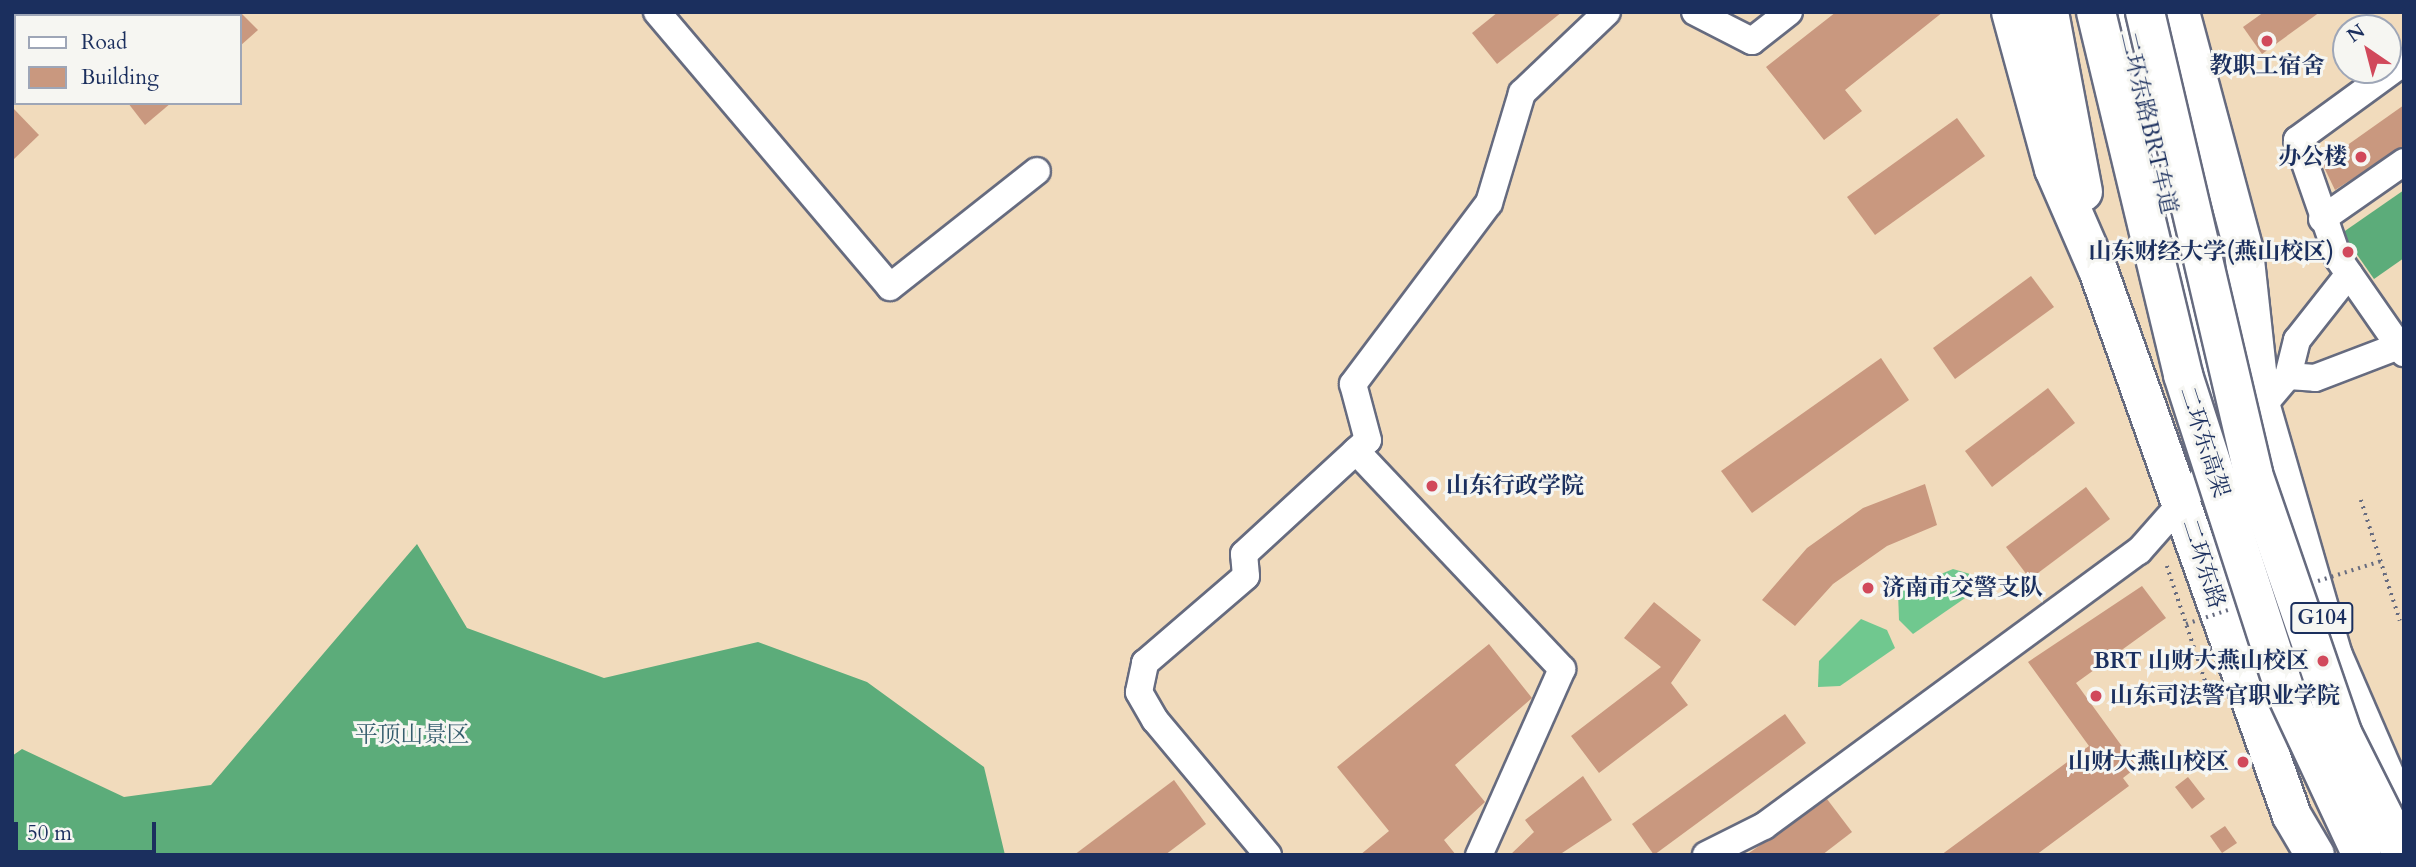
<!DOCTYPE html>
<html>
<head>
<meta charset="utf-8">
<style>
  body { margin:0 }
  #map { position:relative; width:2416px; height:867px; overflow:hidden; background:#f1dbbc; font-family:Cardo,"Noto Serif SC",serif }
  div>[style] { position:absolute }
  .green>* { inset:0; background:#70c88f }
  .forest>* { inset:0; background:#5cac7a }
  .building>* { inset:0; background:#c9987f }
  .path>* { height:3.5px; margin-top:-1.75px; transform-origin:0; background:repeating-linear-gradient(90deg,#666b7f 0 2px,transparent 0 7px) }
  .roads { filter:drop-shadow(2px 0 #666b7f) drop-shadow(-2px 0 #666b7f) drop-shadow(0 2px #666b7f) drop-shadow(0 -2px #666b7f) }
  .minor>* { height:26px; margin:-13px; padding:0 13px; transform-origin:13px; border-radius:13px; background:#fff }
  .highway>* { height:38px; margin:-19px; padding:0 19px; transform-origin:19px; border-radius:19px; background:#fff }
  .path-bridge>* { height:3.5px; margin-top:-1.75px; transform-origin:0; background:repeating-linear-gradient(90deg,#666b7f 0 2px,transparent 0 7px) }
  .bridges { filter:drop-shadow(2px 0 #666b7f) drop-shadow(-2px 0 #666b7f) drop-shadow(0 2px #666b7f) drop-shadow(0 -2px #666b7f) }
  .highway-bridge>* { height:38px; margin:-19px; padding:0 19px; transform-origin:19px; border-radius:19px; background:#fff }
  .dots>* { width:19px; height:19px; translate:-50% -50%; box-sizing:border-box; border:4px solid #f6f6f2; border-radius:50% }
  span { translate:-50% -50%; white-space:nowrap; text-align:center; line-height:1.15; -webkit-text-stroke:6px #f6f6f2; paint-order:stroke }
  .shield-label span { padding:2px 5px; background:#f6f6f2; border:2px solid; border-radius:5px; -webkit-text-stroke-width:0 }
  .shield-label { font-size:21px; color:#1b2f5e; font-weight:700 }
  .poi-label { font-size:23px; color:#1b2f5e; font-weight:700 }
  .right { translate:-100% -50%; text-align:right }
  .left { translate:0 -50%; text-align:left }
  .street-label { font-size:23px; color:#1b2f5e }
  .park-label { font-size:23px; color:#355d6d }
  .frame { position:absolute; inset:0; border:14px solid #1b2f5e; pointer-events:none }
  .legend { position:absolute; left:14px; top:14px; width:228px; height:91px; box-sizing:border-box; background:#f6f6f2; border:2px solid #9ea6b7; margin:0; padding:9px 12px; list-style:none; font-size:21px; color:#1b2f5e }
  .legend li { display:flex; align-items:center; gap:14px; height:35px }
  .legend b { width:35px; border:2px solid #9ea6b7 }
  .north { position:absolute; left:2332px; top:14px; width:70px; height:70px; box-sizing:border-box; background:#f6f6f2; border:2px solid #9ea6b7; border-radius:50%; rotate:325deg; font-size:19px; font-weight:700; line-height:28px; text-align:center; color:#1b2f5e }
  .north::after { content:''; display:block; margin:auto; width:24px; height:32px; background:#d1495b; clip-path:polygon(50% 0,100% 100%,50% 72%,0 100%) }
  .scale { position:absolute; left:14px; top:822px; width:142px; height:32px; box-sizing:border-box; border:4px solid #1b2f5e; border-top:0; padding-left:9px; font-size:21px; line-height:24px; white-space:nowrap; color:#1b2f5e; -webkit-text-stroke:5px #f6f6f2; paint-order:stroke }
</style>
</head>
<body>
<div id="map">
  <div class="green">
    <div style="clip-path:polygon(1953px 569px,1977px 576px,1968px 596px,1913px 634px,1899px 620px,1898px 592px)"></div>
    <div style="clip-path:polygon(1861px 619px,1887px 630px,1895px 648px,1840px 686px,1818px 687px,1819px 661px)"></div>
  </div>
  <div class="forest">
    <div style="clip-path:polygon(2404px 190px,2404px 258px,2374px 279px,2342px 233px)"></div>
    <div style="clip-path:polygon(417px 544px,467px 628px,604px 678px,758px 642px,867px 682px,984px 767px,1005px 855px,12px 855px,12px 756px,22px 749px,124px 797px,211px 785px)"></div>
  </div>
  <div class="building">
    <div style="clip-path:polygon(240px 12px,258px 30px,240px 46px)"></div>
    <div style="clip-path:polygon(1498px 12px,1562px 12px,1497px 64px,1472px 33px)"></div>
    <div style="clip-path:polygon(1836px 12px,1943px 12px,1845px 90px,1862px 111px,1824px 140px,1766px 67px)"></div>
    <div style="clip-path:polygon(2264px 12px,2320px 12px,2262px 54px,2243px 27px)"></div>
    <div style="clip-path:polygon(128px 103px,171px 103px,145px 125px)"></div>
    <div style="clip-path:polygon(2404px 105px,2404px 146px,2335px 190px,2322px 163px)"></div>
    <div style="clip-path:polygon(12px 107px,39px 135px,12px 161px)"></div>
    <div style="clip-path:polygon(1957px 118px,1985px 156px,1875px 235px,1847px 197px)"></div>
    <div style="clip-path:polygon(2031px 276px,2054px 307px,1955px 379px,1933px 348px)"></div>
    <div style="clip-path:polygon(1881px 358px,1909px 400px,1752px 513px,1721px 471px)"></div>
    <div style="clip-path:polygon(2048px 388px,2075px 423px,1992px 487px,1965px 451px)"></div>
    <div style="clip-path:polygon(1925px 484px,1937px 525px,1887px 546px,1833px 584px,1795px 626px,1762px 600px,1807px 548px,1863px 508px)"></div>
    <div style="clip-path:polygon(2086px 487px,2110px 519px,2030px 579px,2006px 547px)"></div>
    <div style="clip-path:polygon(2142px 586px,2166px 618px,2076px 683px,2137px 767px,2123px 778px,2129px 786px,2036px 855px,1941px 855px,2089px 746px,2028px 662px)"></div>
    <div style="clip-path:polygon(1654px 602px,1701px 640px,1671px 683px,1688px 705px,1599px 773px,1571px 736px,1661px 667px,1624px 638px)"></div>
    <div style="clip-path:polygon(1489px 644px,1532px 698px,1455px 765px,1485px 802px,1444px 840px,1456px 855px,1360px 855px,1389px 831px,1337px 767px)"></div>
    <div style="clip-path:polygon(1785px 714px,1806px 743px,1654px 855px,1632px 824px)"></div>
    <div style="clip-path:polygon(1583px 776px,1612px 820px,1559px 855px,1510px 855px,1534px 832px,1525px 820px)"></div>
    <div style="clip-path:polygon(2188px 777px,2205px 799px,2192px 809px,2175px 787px)"></div>
    <div style="clip-path:polygon(1174px 780px,1206px 824px,1165px 855px,1074px 855px)"></div>
    <div style="clip-path:polygon(1827px 799px,1852px 832px,1822px 855px,1746px 855px)"></div>
    <div style="clip-path:polygon(2225px 826px,2237px 843px,2222px 853px,2210px 836px)"></div>
  </div>
  <div class="path">
    <div style="left:2361px;top:500px;width:127px;rotate:72.1deg"></div>
    <div style="left:2167px;top:566px;width:133px;rotate:71.6deg"></div>
  </div>
  <div class="roads">
    <div class="minor">
      <div style="left:657px;top:12px;width:360px;rotate:49.7deg"></div>
      <div style="left:890px;top:287px;width:187px;rotate:-38.3deg"></div>
      <div style="left:1695px;top:12px;width:64px;rotate:27deg"></div>
      <div style="left:1752px;top:41px;width:47px;rotate:-38.1deg"></div>
      <div style="left:2123px;top:12px;width:397px;rotate:77.2deg"></div>
      <div style="left:2211px;top:399px;width:34px;rotate:105deg"></div>
      <div style="left:2404px;top:62px;width:132px;rotate:143.9deg"></div>
      <div style="left:2297px;top:140px;width:125px;rotate:70.8deg"></div>
      <div style="left:2338px;top:258px;width:116px;rotate:55.2deg"></div>
      <div style="left:2322px;top:219px;width:100px;rotate:-34.8deg"></div>
      <div style="left:2349px;top:274px;width:84px;rotate:128.2deg"></div>
      <div style="left:2297px;top:340px;width:37px;rotate:104deg"></div>
      <div style="left:2288px;top:376px;width:27px;rotate:4deg"></div>
      <div style="left:2315px;top:378px;width:90px;rotate:-20.9deg"></div>
      <div style="left:2255px;top:415px;width:51px;rotate:-49.8deg"></div>
      <div style="left:1356px;top:451px;width:300px;rotate:46.6deg"></div>
      <div style="left:1562px;top:669px;width:204px;rotate:114deg"></div>
      <div style="left:1268px;top:855px;width:176px;rotate:-129.9deg"></div>
      <div style="left:1155px;top:720px;width:32px;rotate:-120deg"></div>
      <div style="left:1139px;top:692px;width:30px;rotate:-78deg"></div>
      <div style="left:1145px;top:663px;width:133px;rotate:-40.7deg"></div>
      <div style="left:1246px;top:576px;width:22px;rotate:-95deg"></div>
      <div style="left:1244px;top:554px;width:168px;rotate:-42.6deg"></div>
      <div style="left:1368px;top:440px;width:58px;rotate:-105deg"></div>
      <div style="left:1353px;top:384px;width:226px;rotate:-53.1deg"></div>
      <div style="left:1489px;top:203px;width:115px;rotate:-73.3deg"></div>
      <div style="left:1522px;top:93px;width:117px;rotate:-43.6deg"></div>
      <div style="left:1706px;top:855px;width:65px;rotate:-26.6deg"></div>
      <div style="left:1764px;top:826px;width:465px;rotate:-36.3deg"></div>
      <div style="left:2139px;top:551px;width:123px;rotate:-48.6deg"></div>
    </div>
    <div class="highway">
      <div style="left:2011px;top:12px;width:163px;rotate:74.7deg"></div>
      <div style="left:2054px;top:169px;width:110px;rotate:66.5deg"></div>
      <div style="left:2098px;top:270px;width:579px;rotate:70.44deg"></div>
      <div style="left:2292px;top:816px;width:45px;rotate:59.5deg"></div>
      <div style="left:2049px;top:12px;width:183px;rotate:79.3deg"></div>
      <div style="left:2180px;top:12px;width:247px;rotate:75deg"></div>
      <div style="left:2244px;top:251px;width:157px;rotate:83.8deg"></div>
      <div style="left:2261px;top:407px;width:259px;rotate:73.9deg"></div>
      <div style="left:2333px;top:656px;width:179px;rotate:66.6deg"></div>
    </div>
  </div>
  <div class="path-bridge">
    <div style="left:2318px;top:581px;width:66px;rotate:-17.6deg"></div>
    <div style="left:2186px;top:624px;width:47px;rotate:-18.4deg"></div>
  </div>
  <div class="bridges">
    <div class="highway-bridge">
      <div style="left:2096px;top:12px;width:373px;rotate:76.5deg"></div>
      <div style="left:2183px;top:375px;width:334px;rotate:72.1deg"></div>
      <div style="left:2286px;top:693px;width:179px;rotate:64.9deg"></div>
      <div style="left:2145px;top:12px;width:474px;rotate:76.8deg"></div>
      <div style="left:2253px;top:474px;width:274px;rotate:71deg"></div>
      <div style="left:2342px;top:733px;width:136px;rotate:63.4deg"></div>
    </div>
  </div>
  <div class="dots">
    <div style="left:2267px;top:41px;background:#d1495b"></div>
    <div style="left:2361px;top:157px;background:#d1495b"></div>
    <div style="left:2348px;top:252px;background:#d1495b"></div>
    <div style="left:1432px;top:486px;background:#d1495b"></div>
    <div style="left:1868px;top:588px;background:#d1495b"></div>
    <div style="left:2323px;top:661px;background:#d1495b"></div>
    <div style="left:2096px;top:696px;background:#d1495b"></div>
    <div style="left:2243px;top:762px;background:#d1495b"></div>
  </div>
  <div class="shield-label">
    <span style="left:2322px;top:618px">G104</span>
  </div>
  <div class="poi-label">
    <span style="left:2267px;top:66px">教职工宿舍</span>
    <span class="right" style="left:2347px;top:157px">办公楼</span>
    <span class="right" style="left:2334px;top:252px">山东财经大学(燕山校区)</span>
    <span class="left" style="left:1446px;top:486px">山东行政学院</span>
    <span class="left" style="left:1882px;top:588px">济南市交警支队</span>
    <span class="right" style="left:2309px;top:661px">BRT 山财大燕山校区</span>
    <span class="left" style="left:2110px;top:696px">山东司法警官职业学院</span>
    <span class="right" style="left:2229px;top:762px">山财大燕山校区</span>
  </div>
  <div class="street-label">
    <span style="left:2148px;top:123px;rotate:77deg">二环东路BRT车道</span>
    <span style="left:2204px;top:442px;rotate:72deg">二环东高架</span>
    <span style="left:2203px;top:564px;rotate:72deg">二环东路</span>
  </div>
  <div class="park-label">
    <span style="left:412px;top:735px">平顶山景区</span>
  </div>
  <div class="frame"></div>
  <ul class="legend">
  <li><b style="height:9px;background:#fff"></b>Road</li>
  <li><b style="height:19px;background:#c9987f"></b>Building</li>
  </ul>
  <div class="north">N</div>
  <div class="scale">50 m</div>
</div>
</body>
</html>
